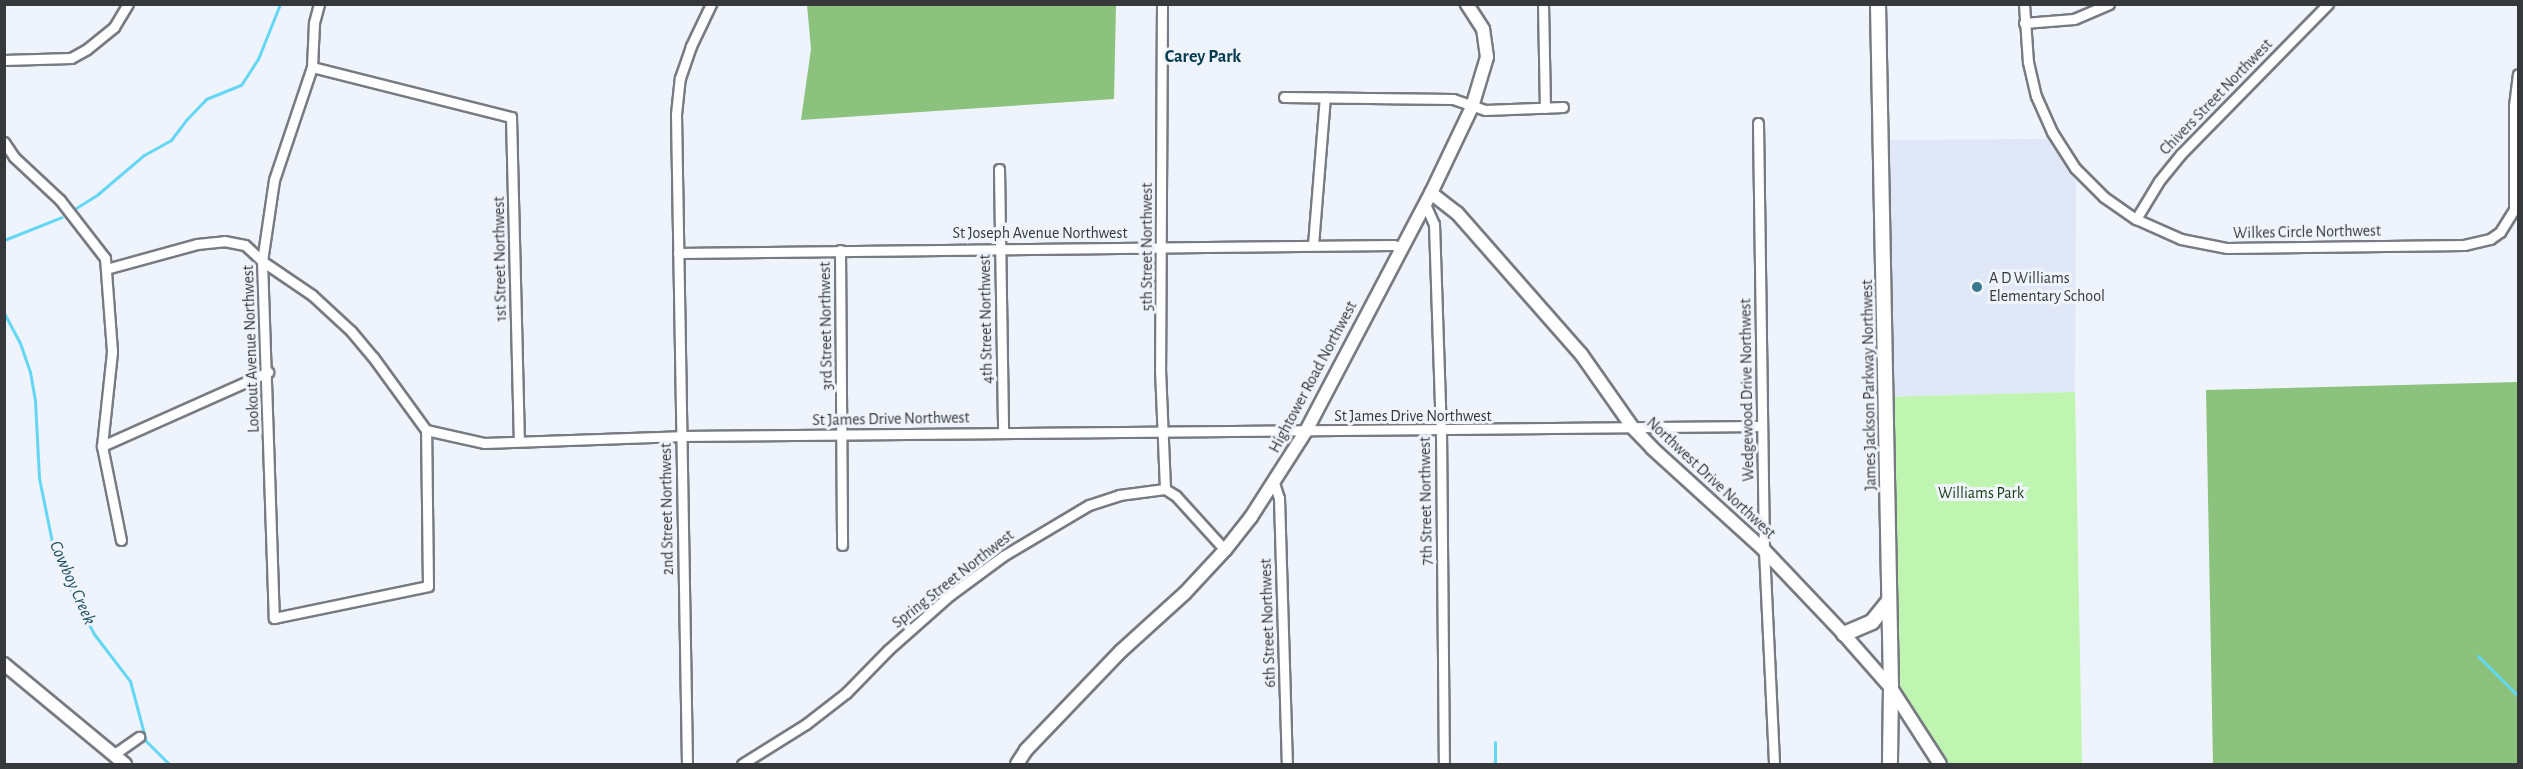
<!DOCTYPE html>
<html>
<head>
<meta charset="utf-8">
<style>
  body { margin:0 }
  #map { position:relative; width:2523px; height:769px; overflow:hidden; background:#eff3fb; font-family:"Alegreya Sans",sans-serif }
  div>[style] { position:absolute }
  .built>* { inset:0; background:#e0e7f6 }
  .green>* { inset:0; background:#bff5b1 }
  .forest>* { inset:0; background:#8bc27d }
  .stream>* { height:3px; margin:-1.5px; padding:0 1.5px; transform-origin:1.5px; border-radius:1.5px; background:#64d7f5 }
  .roads { filter:drop-shadow(2px 0 #777b82) drop-shadow(-2px 0 #777b82) drop-shadow(0 2px #777b82) drop-shadow(0 -2px #777b82) }
  .minor>* { height:9px; margin:-4.5px; padding:0 4.5px; transform-origin:4.5px; border-radius:4.5px; background:#fff }
  .tertiary>* { height:12px; margin:-6px; padding:0 6px; transform-origin:6px; border-radius:6px; background:#fff }
  .secondary>* { height:14px; margin:-7px; padding:0 7px; transform-origin:7px; border-radius:7px; background:#fff }
  .dots>* { width:16px; height:16px; translate:-50% -50%; box-sizing:border-box; border:3px solid #eff3fb; border-radius:50% }
  span { translate:-50% -50%; white-space:nowrap; text-align:center; line-height:1.15; -webkit-text-stroke:6px #eff3fb; paint-order:stroke }
  .street-label { font-size:16px; color:#36383b }
  .poi-label { font-size:16px; color:#36383b }
  .left { translate:0 -50%; text-align:left }
  .park-label { font-size:16px; color:#183c0d }
  .neighbourhood-label { font-size:18px; color:#043c4d; font-weight:700 }
  .water-label { font-size:18px; color:#20515e; font-style:italic }
  .frame { position:absolute; inset:0; border:6px solid #36383b; pointer-events:none }
</style>
</head>
<body>
<div id="map">
  <div class="built">
    <div style="clip-path:polygon(2049px 139px,2076px 181px,2075px 392px,1881px 397px,1875px 140px)"></div>
  </div>
  <div class="green">
    <div style="clip-path:polygon(2075px 392px,2082px 764px,1940px 764px,1893px 690px,1881px 397px)"></div>
  </div>
  <div class="forest">
    <div style="clip-path:polygon(807px 5px,1116px 5px,1114px 99px,801px 120px,811px 49px)"></div>
    <div style="clip-path:polygon(2518px 382px,2518px 764px,2213px 764px,2206px 390px)"></div>
  </div>
  <div class="stream">
    <div style="left:76px;top:208px;width:26px;rotate:-32deg"></div>
    <div style="left:98px;top:194px;width:60px;rotate:-40.3deg"></div>
    <div style="left:144px;top:155px;width:31px;rotate:-29deg"></div>
    <div style="left:171px;top:140px;width:25px;rotate:-53deg"></div>
    <div style="left:186px;top:120px;width:29px;rotate:-46deg"></div>
    <div style="left:206px;top:99px;width:38px;rotate:-22deg"></div>
    <div style="left:241px;top:85px;width:31px;rotate:-57deg"></div>
    <div style="left:258px;top:59px;width:59px;rotate:-68.2deg"></div>
    <div style="left:4px;top:240px;width:62px;rotate:-21.6deg"></div>
    <div style="left:4px;top:313px;width:34px;rotate:62deg"></div>
    <div style="left:20px;top:343px;width:31px;rotate:71deg"></div>
    <div style="left:30px;top:372px;width:29px;rotate:80deg"></div>
    <div style="left:35px;top:401px;width:77px;rotate:87deg"></div>
    <div style="left:39px;top:478px;width:76px;rotate:78.5deg"></div>
    <div style="left:54px;top:552px;width:30px;rotate:67deg"></div>
    <div style="left:66px;top:580px;width:61px;rotate:62.6deg"></div>
    <div style="left:94px;top:634px;width:59px;rotate:52.5deg"></div>
    <div style="left:130px;top:681px;width:62px;rotate:75.1deg"></div>
    <div style="left:146px;top:741px;width:33px;rotate:45deg"></div>
    <div style="left:2478px;top:656px;width:57px;rotate:45deg"></div>
    <div style="left:1495px;top:764px;width:22px;rotate:-90deg"></div>
  </div>
  <div class="roads">
    <div class="minor">
      <div style="left:319px;top:4px;width:20px;rotate:105deg"></div>
      <div style="left:314px;top:23px;width:44px;rotate:92.6deg"></div>
      <div style="left:312px;top:67px;width:119px;rotate:108.6deg"></div>
      <div style="left:274px;top:180px;width:82px;rotate:98.4deg"></div>
      <div style="left:262px;top:261px;width:357px;rotate:88.1deg"></div>
      <div style="left:274px;top:618px;width:157px;rotate:-11.7deg"></div>
      <div style="left:428px;top:586px;width:156px;rotate:-90.7deg"></div>
      <div style="left:1162px;top:4px;width:365px;rotate:90.3deg"></div>
      <div style="left:1160px;top:369px;width:120px;rotate:87.6deg"></div>
      <div style="left:1543px;top:4px;width:104px;rotate:88.9deg"></div>
      <div style="left:2024px;top:4px;width:58px;rotate:86.1deg"></div>
      <div style="left:2028px;top:62px;width:35px;rotate:77deg"></div>
      <div style="left:2036px;top:96px;width:39px;rotate:66deg"></div>
      <div style="left:2052px;top:132px;width:43px;rotate:57.4deg"></div>
      <div style="left:2075px;top:168px;width:41px;rotate:45deg"></div>
      <div style="left:2104px;top:197px;width:39px;rotate:35deg"></div>
      <div style="left:2136px;top:219px;width:49px;rotate:24deg"></div>
      <div style="left:2181px;top:239px;width:47px;rotate:11.1deg"></div>
      <div style="left:2227px;top:248px;width:237px;rotate:-0.7deg"></div>
      <div style="left:2464px;top:245px;width:27px;rotate:-13deg"></div>
      <div style="left:2490px;top:239px;width:12px;rotate:-35deg"></div>
      <div style="left:2500px;top:232px;width:26px;rotate:-58deg"></div>
      <div style="left:2514px;top:210px;width:104px;rotate:-90deg"></div>
      <div style="left:2514px;top:106px;width:32px;rotate:-83deg"></div>
      <div style="left:2024px;top:23px;width:50px;rotate:-4.6deg"></div>
      <div style="left:2074px;top:19px;width:38px;rotate:-23deg"></div>
      <div style="left:4px;top:60px;width:67px;rotate:-1.7deg"></div>
      <div style="left:71px;top:58px;width:18px;rotate:-29deg"></div>
      <div style="left:87px;top:49px;width:35px;rotate:-39deg"></div>
      <div style="left:114px;top:27px;width:27px;rotate:-59deg"></div>
      <div style="left:312px;top:67px;width:205px;rotate:14.1deg"></div>
      <div style="left:511px;top:117px;width:324px;rotate:88.6deg"></div>
      <div style="left:1284px;top:97px;width:169px;rotate:0.7deg"></div>
      <div style="left:1453px;top:99px;width:34px;rotate:19deg"></div>
      <div style="left:1485px;top:110px;width:78px;rotate:-2.2deg"></div>
      <div style="left:1758px;top:123px;width:427px;rotate:89.2deg"></div>
      <div style="left:1764px;top:550px;width:214px;rotate:87.3deg"></div>
      <div style="left:4px;top:142px;width:18px;rotate:56deg"></div>
      <div style="left:14px;top:157px;width:63px;rotate:43.1deg"></div>
      <div style="left:60px;top:200px;width:73px;rotate:52.2deg"></div>
      <div style="left:105px;top:258px;width:94px;rotate:85.7deg"></div>
      <div style="left:112px;top:352px;width:95px;rotate:96.1deg"></div>
      <div style="left:102px;top:446px;width:96px;rotate:78.6deg"></div>
      <div style="left:999px;top:169px;width:263px;rotate:89.1deg"></div>
      <div style="left:1425px;top:204px;width:22px;rotate:66deg"></div>
      <div style="left:1434px;top:224px;width:206px;rotate:88.1deg"></div>
      <div style="left:1441px;top:430px;width:334px;rotate:89.5deg"></div>
      <div style="left:2136px;top:219px;width:44px;rotate:-58.8deg"></div>
      <div style="left:2159px;top:181px;width:35px;rotate:-51deg"></div>
      <div style="left:2181px;top:154px;width:210px;rotate:-45.6deg"></div>
      <div style="left:1313px;top:245px;width:148px;rotate:-85.4deg"></div>
      <div style="left:840px;top:250px;width:295px;rotate:89.6deg"></div>
      <div style="left:678px;top:253px;width:715px;rotate:-0.64deg"></div>
      <div style="left:1393px;top:245px;width:9px;rotate:13deg"></div>
      <div style="left:106px;top:269px;width:94px;rotate:-15.4deg"></div>
      <div style="left:197px;top:244px;width:27px;rotate:-6deg"></div>
      <div style="left:224px;top:241px;width:21px;rotate:11deg"></div>
      <div style="left:245px;top:245px;width:23px;rotate:43deg"></div>
      <div style="left:262px;top:261px;width:60px;rotate:34.2deg"></div>
      <div style="left:312px;top:295px;width:53px;rotate:42.7deg"></div>
      <div style="left:351px;top:331px;width:34px;rotate:50deg"></div>
      <div style="left:373px;top:357px;width:90px;rotate:54deg"></div>
      <div style="left:426px;top:430px;width:59px;rotate:12.6deg"></div>
      <div style="left:484px;top:443px;width:197px;rotate:-2deg"></div>
      <div style="left:681px;top:436px;width:1081px;rotate:-0.53deg"></div>
      <div style="left:102px;top:446px;width:182px;rotate:-24deg"></div>
      <div style="left:1274px;top:483px;width:16px;rotate:72deg"></div>
      <div style="left:1279px;top:498px;width:266px;rotate:88.3deg"></div>
      <div style="left:113px;top:755px;width:32px;rotate:-35deg"></div>
      <div style="left:687px;top:764px;width:650px;rotate:-90.97deg"></div>
      <div style="left:676px;top:114px;width:36px;rotate:-84deg"></div>
      <div style="left:680px;top:78px;width:34px;rotate:-71deg"></div>
      <div style="left:691px;top:46px;width:47px;rotate:-64.5deg"></div>
      <div style="left:742px;top:764px;width:75px;rotate:-32deg"></div>
      <div style="left:806px;top:724px;width:51px;rotate:-37.8deg"></div>
      <div style="left:846px;top:693px;width:60px;rotate:-45.7deg"></div>
      <div style="left:888px;top:650px;width:83px;rotate:-41.6deg"></div>
      <div style="left:950px;top:595px;width:66px;rotate:-36.3deg"></div>
      <div style="left:1003px;top:556px;width:100px;rotate:-30.7deg"></div>
      <div style="left:1089px;top:505px;width:32px;rotate:-18deg"></div>
      <div style="left:1119px;top:495px;width:46px;rotate:-7.4deg"></div>
      <div style="left:1165px;top:489px;width:13px;rotate:32deg"></div>
      <div style="left:1176px;top:496px;width:73px;rotate:47.8deg"></div>
    </div>
    <div class="tertiary">
      <div style="left:1431px;top:193px;width:33px;rotate:38deg"></div>
      <div style="left:1457px;top:213px;width:188px;rotate:48.7deg"></div>
      <div style="left:1581px;top:354px;width:90px;rotate:54.9deg"></div>
      <div style="left:1633px;top:428px;width:28px;rotate:46deg"></div>
      <div style="left:1652px;top:448px;width:151px;rotate:42.3deg"></div>
      <div style="left:1764px;top:550px;width:112px;rotate:46.5deg"></div>
      <div style="left:1841px;top:631px;width:76px;rotate:48.7deg"></div>
      <div style="left:1891px;top:688px;width:90px;rotate:57.2deg"></div>
      <div style="left:4px;top:664px;width:157px;rotate:39.6deg"></div>
      <div style="left:1017px;top:764px;width:17px;rotate:-57deg"></div>
      <div style="left:1026px;top:750px;width:137px;rotate:-46.2deg"></div>
      <div style="left:1121px;top:651px;width:86px;rotate:-42.2deg"></div>
      <div style="left:1185px;top:593px;width:59px;rotate:-47.1deg"></div>
      <div style="left:1225px;top:550px;width:42px;rotate:-51.8deg"></div>
      <div style="left:1251px;top:517px;width:102px;rotate:-57.4deg"></div>
      <div style="left:1306px;top:431px;width:269px;rotate:-62.3deg"></div>
      <div style="left:1431px;top:193px;width:95px;rotate:-64.5deg"></div>
      <div style="left:1472px;top:107px;width:52px;rotate:-73.3deg"></div>
      <div style="left:1487px;top:57px;width:28px;rotate:-98deg"></div>
      <div style="left:1483px;top:29px;width:30px;rotate:-123deg"></div>
    </div>
    <div class="secondary">
      <div style="left:1878px;top:4px;width:684px;rotate:88.91deg"></div>
      <div style="left:1891px;top:688px;width:76px;rotate:90.8deg"></div>
      <div style="left:1844px;top:634px;width:30px;rotate:-23deg"></div>
      <div style="left:1872px;top:622px;width:27px;rotate:-51deg"></div>
    </div>
  </div>
  <div class="dots">
    <div style="left:1977px;top:287px;background:#39778d"></div>
  </div>
  <div class="street-label">
    <span style="left:2216px;top:97px;rotate:-46deg">Chivers Street Northwest</span>
    <span style="left:2307px;top:232px;rotate:-1deg">Wilkes Circle Northwest</span>
    <span style="left:1040px;top:233px">St Joseph Avenue Northwest</span>
    <span style="left:1147px;top:247px;rotate:-90deg">5th Street Northwest</span>
    <span style="left:500px;top:259px;rotate:-91deg">1st Street Northwest</span>
    <span style="left:986px;top:319px;rotate:-91deg">4th Street Northwest</span>
    <span style="left:826px;top:326px;rotate:-91deg">3rd Street Northwest</span>
    <span style="left:251px;top:349px;rotate:-92deg">Lookout Avenue Northwest</span>
    <span style="left:1313px;top:377px;rotate:-62deg">Hightower Road Northwest</span>
    <span style="left:1869px;top:385px;rotate:-91deg">James Jackson Parkway Northwest</span>
    <span style="left:1747px;top:390px;rotate:-91deg">Wedgewood Drive Northwest</span>
    <span style="left:1413px;top:416px">St James Drive Northwest</span>
    <span style="left:891px;top:419px;rotate:-1deg">St James Drive Northwest</span>
    <span style="left:1711px;top:478px;rotate:43deg">Northwest Drive Northwest</span>
    <span style="left:1426px;top:501px;rotate:-91deg">7th Street Northwest</span>
    <span style="left:667px;top:509px;rotate:-91deg">2nd Street Northwest</span>
    <span style="left:953px;top:579px;rotate:-38deg">Spring Street Northwest</span>
    <span style="left:1268px;top:623px;rotate:-92deg">6th Street Northwest</span>
  </div>
  <div class="poi-label">
    <span class="left" style="left:1989px;top:287px">A D Williams<br>Elementary School</span>
  </div>
  <div class="park-label">
    <span style="left:1981px;top:493px">Williams Park</span>
  </div>
  <div class="neighbourhood-label">
    <span style="left:1203px;top:57px">Carey Park</span>
  </div>
  <div class="water-label">
    <span style="left:72px;top:583px;rotate:66deg">Cowboy Creek</span>
  </div>
  <div class="frame"></div>
</div>
</body>
</html>
